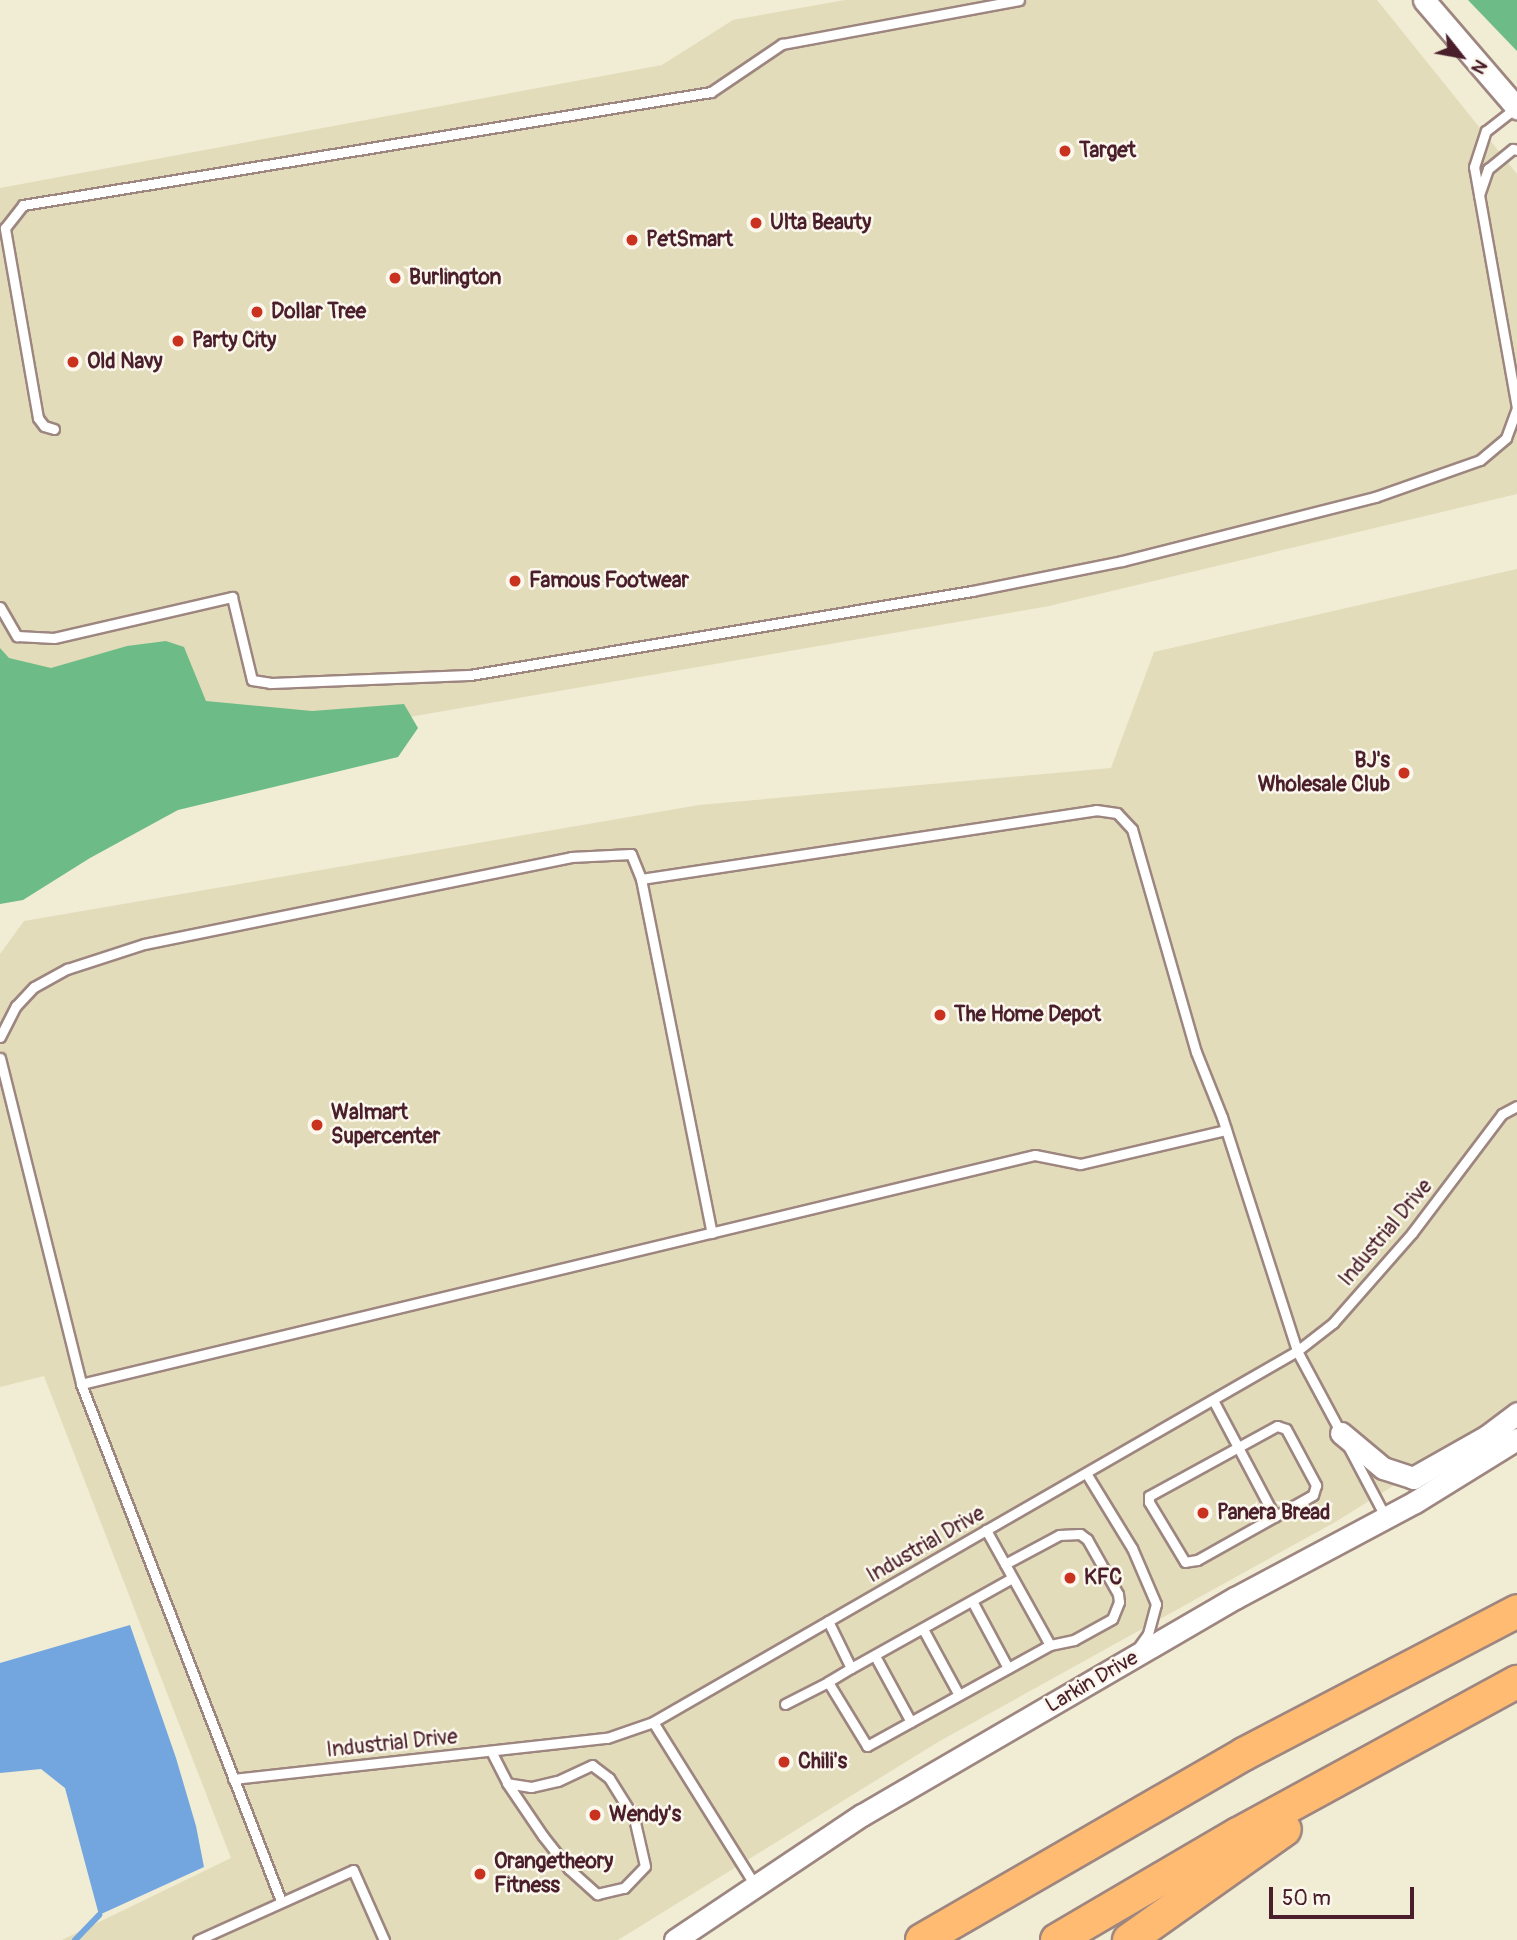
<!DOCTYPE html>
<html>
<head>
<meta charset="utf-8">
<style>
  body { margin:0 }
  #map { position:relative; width:1517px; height:1940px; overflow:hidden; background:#f1ecd4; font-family:Pangolin,sans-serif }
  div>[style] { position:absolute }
  .built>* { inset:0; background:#e2dcba }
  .forest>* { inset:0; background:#6dbc87 }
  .water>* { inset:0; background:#73a6df }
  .stream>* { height:6px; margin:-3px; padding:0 3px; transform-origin:3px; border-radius:3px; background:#73a6df }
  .roads { filter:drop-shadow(2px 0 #9e8680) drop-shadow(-2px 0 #9e8680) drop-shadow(0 2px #9e8680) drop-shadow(0 -2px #9e8680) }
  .service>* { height:9px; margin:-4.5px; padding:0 4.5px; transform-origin:4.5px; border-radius:4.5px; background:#fff }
  .tertiary>* { height:21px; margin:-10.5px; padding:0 10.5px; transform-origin:10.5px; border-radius:10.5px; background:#fff }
  .motorway>* { height:32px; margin:-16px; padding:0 16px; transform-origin:16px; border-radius:16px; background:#ffbb71 }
  .dots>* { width:19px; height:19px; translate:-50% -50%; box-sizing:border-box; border:4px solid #fbf7ec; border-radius:50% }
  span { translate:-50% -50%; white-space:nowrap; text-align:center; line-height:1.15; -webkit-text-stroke:5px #fbf7ec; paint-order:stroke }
  .poi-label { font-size:21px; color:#4a1f2b; font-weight:700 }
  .left { translate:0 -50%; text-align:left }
  .right { translate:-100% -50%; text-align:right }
  .street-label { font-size:21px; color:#4a1f2b }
  .north { position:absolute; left:1426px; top:21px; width:70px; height:70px; -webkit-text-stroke:5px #fbf7ec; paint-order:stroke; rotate:121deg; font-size:19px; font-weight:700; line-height:28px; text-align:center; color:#4a1f2b }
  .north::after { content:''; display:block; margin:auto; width:24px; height:32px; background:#4a1f2b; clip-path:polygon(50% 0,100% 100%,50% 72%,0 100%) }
  .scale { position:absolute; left:1269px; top:1887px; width:145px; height:32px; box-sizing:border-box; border:4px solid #4a1f2b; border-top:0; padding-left:9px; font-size:21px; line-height:24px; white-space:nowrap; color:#4a1f2b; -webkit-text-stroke:5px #fbf7ec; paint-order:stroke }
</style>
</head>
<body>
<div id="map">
  <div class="built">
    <div style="clip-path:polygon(845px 0,1377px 0,1517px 174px,1517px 494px,1049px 606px,0 788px,0 188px,662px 65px,733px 20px)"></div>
    <div style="clip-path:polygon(1517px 569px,1517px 1403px,1500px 1419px,1337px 1521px,938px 1742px,618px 1940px,62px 1940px,231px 1858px,44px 1376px,0 1387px,0 954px,24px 921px,699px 805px,1111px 768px,1154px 652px)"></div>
  </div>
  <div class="forest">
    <div style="clip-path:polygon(1468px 0,1517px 0,1517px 51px,1515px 49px)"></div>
    <div style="clip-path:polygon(166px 641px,184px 647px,206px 701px,312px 711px,404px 704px,418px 728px,398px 757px,178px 810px,90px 858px,23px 900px,0 904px,0 648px,9px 658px,51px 668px,127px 646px)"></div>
  </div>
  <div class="water">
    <div style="clip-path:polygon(130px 1625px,176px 1758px,196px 1826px,204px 1867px,99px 1915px,65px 1788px,41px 1769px,0 1773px,0 1663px)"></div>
  </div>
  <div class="stream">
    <div style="left:75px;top:1940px;width:35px;rotate:-46deg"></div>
  </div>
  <div class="roads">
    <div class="service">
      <div style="left:1479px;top:195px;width:28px;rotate:-71deg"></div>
      <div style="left:1488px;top:169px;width:32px;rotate:-39deg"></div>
      <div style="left:1513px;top:149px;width:4px;rotate:14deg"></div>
      <div style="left:54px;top:429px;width:10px;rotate:-163deg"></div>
      <div style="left:44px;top:426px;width:10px;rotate:-127deg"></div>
      <div style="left:38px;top:418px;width:193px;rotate:-99.9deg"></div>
      <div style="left:5px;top:228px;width:29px;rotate:-52deg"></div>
      <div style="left:23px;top:205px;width:697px;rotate:-9.33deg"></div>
      <div style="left:711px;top:92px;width:86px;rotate:-34.1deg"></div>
      <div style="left:782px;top:44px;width:241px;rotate:-10.5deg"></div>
      <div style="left:0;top:607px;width:34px;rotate:60deg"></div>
      <div style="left:17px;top:636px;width:37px;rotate:3deg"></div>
      <div style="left:54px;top:638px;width:183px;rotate:-13deg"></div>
      <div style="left:232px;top:597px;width:85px;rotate:76.5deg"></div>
      <div style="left:252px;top:680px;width:18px;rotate:9deg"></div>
      <div style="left:270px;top:683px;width:200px;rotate:-2.3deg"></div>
      <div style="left:470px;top:675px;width:509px;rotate:-9.5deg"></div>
      <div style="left:972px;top:591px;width:153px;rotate:-11.3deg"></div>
      <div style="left:1122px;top:561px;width:261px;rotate:-14.2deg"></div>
      <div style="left:1375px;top:497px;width:111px;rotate:-19.4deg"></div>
      <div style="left:1480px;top:460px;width:34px;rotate:-40deg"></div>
      <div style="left:1506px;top:438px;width:32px;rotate:-70deg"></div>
      <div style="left:1517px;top:408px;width:245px;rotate:-100.1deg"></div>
      <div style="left:1474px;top:167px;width:38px;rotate:-72deg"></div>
      <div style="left:1486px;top:131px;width:37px;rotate:-38deg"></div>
      <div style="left:641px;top:879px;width:361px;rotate:78.7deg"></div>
      <div style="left:0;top:1037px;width:35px;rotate:-63deg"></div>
      <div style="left:16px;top:1006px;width:26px;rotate:-47deg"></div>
      <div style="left:34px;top:987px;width:38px;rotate:-29deg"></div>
      <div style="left:67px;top:969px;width:81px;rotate:-18deg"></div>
      <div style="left:144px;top:944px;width:436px;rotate:-11.5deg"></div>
      <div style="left:571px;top:857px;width:60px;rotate:-2.9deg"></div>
      <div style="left:631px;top:854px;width:27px;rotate:68deg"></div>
      <div style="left:641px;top:879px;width:460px;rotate:-8.6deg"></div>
      <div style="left:1096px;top:810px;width:21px;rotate:8deg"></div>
      <div style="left:1117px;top:813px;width:22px;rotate:47deg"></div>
      <div style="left:1132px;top:829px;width:232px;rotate:74deg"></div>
      <div style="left:1196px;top:1052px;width:70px;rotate:68.2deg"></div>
      <div style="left:1222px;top:1117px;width:246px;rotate:72.2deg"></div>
      <div style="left:1297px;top:1351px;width:93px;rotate:61.8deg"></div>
      <div style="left:0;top:1058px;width:336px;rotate:76deg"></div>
      <div style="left:81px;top:1384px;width:554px;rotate:68.85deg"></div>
      <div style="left:81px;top:1384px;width:981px;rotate:-13.5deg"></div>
      <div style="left:1035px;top:1155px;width:46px;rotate:11.3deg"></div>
      <div style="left:1080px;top:1164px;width:150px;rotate:-13.1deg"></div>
      <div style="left:1213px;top:1400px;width:132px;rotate:62.1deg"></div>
      <div style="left:1277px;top:1426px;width:9px;rotate:18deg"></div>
      <div style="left:1286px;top:1429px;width:64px;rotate:61.8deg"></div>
      <div style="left:1316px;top:1485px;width:10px;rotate:107deg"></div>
      <div style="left:1313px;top:1495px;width:133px;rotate:150.7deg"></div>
      <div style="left:1197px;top:1560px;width:12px;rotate:171deg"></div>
      <div style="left:1185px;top:1562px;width:70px;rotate:-121deg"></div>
      <div style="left:1149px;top:1502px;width:6px;rotate:-90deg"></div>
      <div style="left:1149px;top:1496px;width:146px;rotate:-28.7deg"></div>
      <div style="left:1349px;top:1448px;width:77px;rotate:62.1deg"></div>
      <div style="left:1086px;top:1473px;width:88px;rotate:58.5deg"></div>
      <div style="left:1132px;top:1548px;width:61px;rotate:66.8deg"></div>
      <div style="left:1156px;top:1604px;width:31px;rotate:105deg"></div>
      <div style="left:1148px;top:1634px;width:14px;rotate:126deg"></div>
      <div style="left:1005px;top:1564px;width:61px;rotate:-28.2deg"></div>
      <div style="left:1059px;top:1535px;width:21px;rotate:-3deg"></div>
      <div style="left:1080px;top:1534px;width:9px;rotate:36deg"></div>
      <div style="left:1087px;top:1539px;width:63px;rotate:60.6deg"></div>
      <div style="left:1118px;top:1594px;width:8px;rotate:83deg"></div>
      <div style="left:1119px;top:1602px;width:18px;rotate:112deg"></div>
      <div style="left:1112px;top:1619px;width:43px;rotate:151.1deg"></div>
      <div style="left:1074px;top:1640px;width:25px;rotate:168deg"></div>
      <div style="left:972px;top:1601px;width:76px;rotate:61.8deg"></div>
      <div style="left:828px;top:1621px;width:52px;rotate:63.9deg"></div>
      <div style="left:851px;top:1668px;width:27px;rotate:149deg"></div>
      <div style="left:828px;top:1682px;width:75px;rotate:58.6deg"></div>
      <div style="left:867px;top:1746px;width:209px;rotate:-28.9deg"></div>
      <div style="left:1050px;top:1645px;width:132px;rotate:-119.1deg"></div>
      <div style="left:923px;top:1629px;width:75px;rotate:61.4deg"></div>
      <div style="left:875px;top:1656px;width:75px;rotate:61.4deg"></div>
      <div style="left:851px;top:1668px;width:184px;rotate:-29.2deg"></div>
      <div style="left:785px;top:1704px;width:48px;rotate:-27.1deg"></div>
      <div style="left:653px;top:1722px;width:192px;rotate:58deg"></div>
      <div style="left:491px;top:1751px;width:36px;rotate:63deg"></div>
      <div style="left:507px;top:1783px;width:64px;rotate:55.8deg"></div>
      <div style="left:543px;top:1836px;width:42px;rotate:51.8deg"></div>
      <div style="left:569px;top:1869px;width:38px;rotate:42deg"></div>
      <div style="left:597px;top:1894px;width:28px;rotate:-13deg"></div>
      <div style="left:624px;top:1888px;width:30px;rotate:-46deg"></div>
      <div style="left:645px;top:1866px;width:49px;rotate:-102.9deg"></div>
      <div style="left:634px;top:1818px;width:47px;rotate:-122deg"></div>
      <div style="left:609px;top:1778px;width:21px;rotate:-143deg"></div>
      <div style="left:592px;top:1765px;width:38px;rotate:155deg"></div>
      <div style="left:557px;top:1781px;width:27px;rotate:167deg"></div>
      <div style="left:531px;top:1787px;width:24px;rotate:-171deg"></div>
      <div style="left:233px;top:1779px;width:376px;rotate:-6.3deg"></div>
      <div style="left:607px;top:1738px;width:49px;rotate:-19.2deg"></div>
      <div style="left:653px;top:1722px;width:743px;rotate:-29.95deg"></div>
      <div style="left:1297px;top:1351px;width:46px;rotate:-37.9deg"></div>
      <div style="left:1333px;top:1323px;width:120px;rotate:-48.7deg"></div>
      <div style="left:1412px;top:1233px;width:149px;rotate:-52.9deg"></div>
      <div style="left:1502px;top:1114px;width:17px;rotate:-28deg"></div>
      <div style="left:198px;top:1940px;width:170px;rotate:-24.3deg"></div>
      <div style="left:353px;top:1870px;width:77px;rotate:66.1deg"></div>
    </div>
    <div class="tertiary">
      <div style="left:1424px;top:0;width:143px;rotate:49.3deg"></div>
      <div style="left:1341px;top:1433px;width:55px;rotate:39.8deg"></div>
      <div style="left:1383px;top:1468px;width:32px;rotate:18deg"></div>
      <div style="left:1413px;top:1478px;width:85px;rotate:-29.6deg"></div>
      <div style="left:1487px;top:1436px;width:38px;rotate:-37deg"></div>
      <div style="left:675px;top:1940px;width:225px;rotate:-33.8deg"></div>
      <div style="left:862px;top:1815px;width:432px;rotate:-30.2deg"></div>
      <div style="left:1235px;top:1598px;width:204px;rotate:-28.1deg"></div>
      <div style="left:1415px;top:1502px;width:120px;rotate:-31.7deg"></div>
    </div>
    <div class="motorway">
      <div style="left:922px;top:1940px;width:372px;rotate:-30deg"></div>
      <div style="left:1244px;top:1754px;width:308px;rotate:-27.6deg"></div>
      <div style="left:1057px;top:1940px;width:210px;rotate:-30.4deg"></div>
      <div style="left:1238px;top:1834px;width:318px;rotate:-28.6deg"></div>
      <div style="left:1129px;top:1940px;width:191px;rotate:-35.4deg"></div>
    </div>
  </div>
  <div class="dots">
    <div style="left:1065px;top:151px;background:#c8321e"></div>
    <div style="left:756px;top:223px;background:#c8321e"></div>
    <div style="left:632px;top:240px;background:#c8321e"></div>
    <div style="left:395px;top:278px;background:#c8321e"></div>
    <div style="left:257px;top:312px;background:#c8321e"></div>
    <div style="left:178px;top:341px;background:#c8321e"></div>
    <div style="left:73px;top:362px;background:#c8321e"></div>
    <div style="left:515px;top:581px;background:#c8321e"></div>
    <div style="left:1404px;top:773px;background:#c8321e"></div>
    <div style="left:940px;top:1015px;background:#c8321e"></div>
    <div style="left:317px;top:1125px;background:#c8321e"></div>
    <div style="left:1203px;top:1513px;background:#c8321e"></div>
    <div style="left:1070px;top:1578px;background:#c8321e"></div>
    <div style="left:784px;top:1762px;background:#c8321e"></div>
    <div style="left:595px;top:1815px;background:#c8321e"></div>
    <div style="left:480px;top:1874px;background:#c8321e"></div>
  </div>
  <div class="poi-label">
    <span class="left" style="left:1079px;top:151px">Target</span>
    <span class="left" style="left:770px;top:223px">Ulta Beauty</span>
    <span class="left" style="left:646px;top:240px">PetSmart</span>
    <span class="left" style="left:409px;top:278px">Burlington</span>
    <span class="left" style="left:271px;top:312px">Dollar Tree</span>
    <span class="left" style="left:192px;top:341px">Party City</span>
    <span class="left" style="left:87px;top:362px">Old Navy</span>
    <span class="left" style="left:529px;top:581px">Famous Footwear</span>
    <span class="right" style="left:1390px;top:773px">BJ's<br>Wholesale Club</span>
    <span class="left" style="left:954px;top:1015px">The Home Depot</span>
    <span class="left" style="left:331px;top:1125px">Walmart<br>Supercenter</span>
    <span class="left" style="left:1217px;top:1513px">Panera Bread</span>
    <span class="left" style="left:1084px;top:1578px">KFC</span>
    <span class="left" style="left:798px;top:1762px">Chili's</span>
    <span class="left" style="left:609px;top:1815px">Wendy's</span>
    <span class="left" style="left:494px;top:1874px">Orangetheory<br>Fitness</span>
  </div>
  <div class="street-label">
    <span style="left:1386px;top:1233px;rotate:-50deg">Industrial Drive</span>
    <span style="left:926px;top:1545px;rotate:-30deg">Industrial Drive</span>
    <span style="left:1092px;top:1682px;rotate:-30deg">Larkin Drive</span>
    <span style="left:392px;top:1744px;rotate:-6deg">Industrial Drive</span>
  </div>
  <div class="north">N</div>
  <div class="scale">50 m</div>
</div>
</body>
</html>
